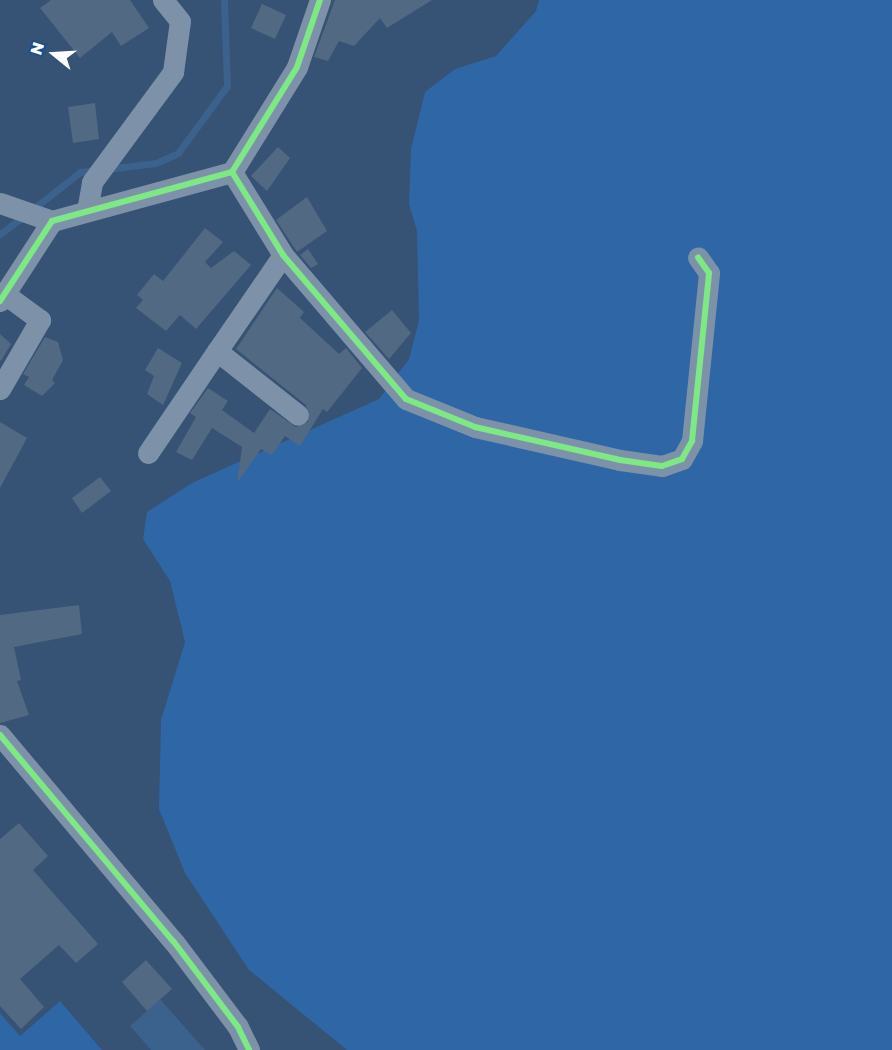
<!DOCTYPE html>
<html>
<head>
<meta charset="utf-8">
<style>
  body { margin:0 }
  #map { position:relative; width:892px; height:1050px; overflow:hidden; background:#365274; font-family:"Golos Text",sans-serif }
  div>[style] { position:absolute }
  .green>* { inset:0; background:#2f66a5 }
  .water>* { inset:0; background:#3b618d }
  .stream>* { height:7px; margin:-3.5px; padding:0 3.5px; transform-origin:3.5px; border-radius:3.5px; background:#3b618d }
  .building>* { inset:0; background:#526984 }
  .street>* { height:21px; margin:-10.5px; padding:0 10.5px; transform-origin:10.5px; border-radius:10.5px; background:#7d92a8 }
  .cycleway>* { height:6px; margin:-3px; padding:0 3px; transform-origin:3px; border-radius:3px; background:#7ce984 }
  span { translate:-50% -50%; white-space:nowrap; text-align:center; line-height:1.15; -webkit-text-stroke:4.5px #1b4f8f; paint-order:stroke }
  .north { position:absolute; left:24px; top:24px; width:60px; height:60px; -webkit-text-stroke:4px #1b4f8f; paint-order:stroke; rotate:288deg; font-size:16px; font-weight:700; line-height:24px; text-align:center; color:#fff }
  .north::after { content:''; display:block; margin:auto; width:21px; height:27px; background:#fff; clip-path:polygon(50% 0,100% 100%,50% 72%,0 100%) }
</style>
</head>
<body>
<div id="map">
  <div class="green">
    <div style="clip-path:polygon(539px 0,892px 0,892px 1050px,347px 1050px,249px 970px,185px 873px,159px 809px,161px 720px,185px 642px,170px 581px,143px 539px,147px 512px,192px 483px,379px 399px,409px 359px,419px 321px,417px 231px,409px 204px,411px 149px,425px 92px,455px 69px,496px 56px,536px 11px)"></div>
    <div style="clip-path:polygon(60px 1001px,102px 1050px,0 1050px,0 1013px,20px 1036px)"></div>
  </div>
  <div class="water">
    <div style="clip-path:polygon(160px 999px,205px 1050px,151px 1050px,130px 1026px)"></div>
  </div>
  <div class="stream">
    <div style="left:107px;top:169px;width:49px;rotate:-7deg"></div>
    <div style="left:156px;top:163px;width:24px;rotate:-24deg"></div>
    <div style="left:178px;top:153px;width:83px;rotate:-53.8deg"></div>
    <div style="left:227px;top:86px;width:86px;rotate:-92deg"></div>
    <div style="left:33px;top:209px;width:60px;rotate:-38.2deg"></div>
    <div style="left:80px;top:172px;width:16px;rotate:-7deg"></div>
    <div style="left:0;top:234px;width:30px;rotate:-37deg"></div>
  </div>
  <div class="building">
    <div style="clip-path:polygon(51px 0,130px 0,149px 28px,121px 46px,112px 32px,80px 58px,40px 8px)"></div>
    <div style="clip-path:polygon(335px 0,432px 0,387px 28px,380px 18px,354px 46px,339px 41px,328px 61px,314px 57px)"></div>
    <div style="clip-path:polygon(262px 4px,286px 15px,275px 39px,251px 28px)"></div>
    <div style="clip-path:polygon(95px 103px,99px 139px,73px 143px,68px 107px)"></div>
    <div style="clip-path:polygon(278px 147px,290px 158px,267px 191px,251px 176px)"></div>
    <div style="clip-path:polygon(307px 197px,327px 231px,297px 252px,276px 220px)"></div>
    <div style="clip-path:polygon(205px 228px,223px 242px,205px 262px,211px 268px,234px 251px,251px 265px,196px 329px,180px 315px,166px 331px,136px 308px,143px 300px,137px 295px,154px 274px,163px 281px)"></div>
    <div style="clip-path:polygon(308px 249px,318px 264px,311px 268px,300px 255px)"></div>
    <div style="clip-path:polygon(277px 288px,304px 312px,300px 318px,339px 354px,346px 348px,362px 368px,327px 412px,323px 409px,300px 446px,285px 436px,272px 455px,261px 449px,237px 483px,242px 447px,212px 428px,192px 460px,176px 452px,196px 417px,190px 413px,208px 388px,228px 401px,222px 410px,254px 433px,270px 409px,296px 427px,308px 422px,306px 405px,236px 349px)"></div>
    <div style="clip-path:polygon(392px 310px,411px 333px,389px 359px,365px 332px)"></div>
    <div style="clip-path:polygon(0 334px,11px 344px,1px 361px,0 360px)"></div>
    <div style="clip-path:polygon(45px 337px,58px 342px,63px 360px,52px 380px,55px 383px,42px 396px,24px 385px,29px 377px,23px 374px)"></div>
    <div style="clip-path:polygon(158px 348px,182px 363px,163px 405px,147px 394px,154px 376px,145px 370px)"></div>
    <div style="clip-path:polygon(0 422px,27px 438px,0 488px)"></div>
    <div style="clip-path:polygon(100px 477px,111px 491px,82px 513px,72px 498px)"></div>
    <div style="clip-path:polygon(79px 605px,82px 634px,14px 647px,21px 680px,17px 681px,29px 715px,0 723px,0 615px)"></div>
    <div style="clip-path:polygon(19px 823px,48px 856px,33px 870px,98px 944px,76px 963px,59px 945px,20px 979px,44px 1007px,21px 1029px,0 1006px,0 839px)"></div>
    <div style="clip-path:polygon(146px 960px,172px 989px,147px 1011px,122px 982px)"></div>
  </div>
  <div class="street">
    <div style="left:232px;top:172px;width:97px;rotate:58.4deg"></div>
    <div style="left:283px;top:255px;width:189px;rotate:49.5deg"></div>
    <div style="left:406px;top:399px;width:74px;rotate:22.1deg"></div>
    <div style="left:475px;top:427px;width:149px;rotate:12.8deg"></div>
    <div style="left:620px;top:460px;width:42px;rotate:8.1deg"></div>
    <div style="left:662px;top:466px;width:21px;rotate:-19deg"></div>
    <div style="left:682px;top:459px;width:21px;rotate:-61deg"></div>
    <div style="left:692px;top:441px;width:169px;rotate:-84.2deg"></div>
    <div style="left:709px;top:273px;width:19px;rotate:-125deg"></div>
    <div style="left:0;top:203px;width:55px;rotate:19.1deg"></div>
    <div style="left:87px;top:211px;width:29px;rotate:-80deg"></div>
    <div style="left:92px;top:182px;width:137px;rotate:-53.6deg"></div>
    <div style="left:173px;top:72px;width:51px;rotate:-82.2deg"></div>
    <div style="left:180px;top:21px;width:27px;rotate:-129deg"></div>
    <div style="left:283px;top:255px;width:116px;rotate:124.5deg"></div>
    <div style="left:217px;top:351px;width:103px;rotate:38.3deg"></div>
    <div style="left:0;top:301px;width:95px;rotate:-57deg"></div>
    <div style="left:52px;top:221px;width:187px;rotate:-15.2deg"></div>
    <div style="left:232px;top:172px;width:123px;rotate:-58.2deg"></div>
    <div style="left:297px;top:67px;width:71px;rotate:-71.1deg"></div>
    <div style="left:0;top:389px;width:80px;rotate:-59.9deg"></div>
    <div style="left:40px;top:320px;width:42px;rotate:-143.7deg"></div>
    <div style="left:148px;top:453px;width:123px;rotate:-55.9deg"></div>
    <div style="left:0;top:735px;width:270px;rotate:50deg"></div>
    <div style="left:174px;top:942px;width:106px;rotate:53deg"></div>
    <div style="left:238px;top:1027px;width:25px;rotate:64deg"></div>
  </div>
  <div class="cycleway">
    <div style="left:232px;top:172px;width:97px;rotate:58.4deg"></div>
    <div style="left:283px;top:255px;width:189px;rotate:49.5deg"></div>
    <div style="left:406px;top:399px;width:74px;rotate:22.1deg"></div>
    <div style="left:475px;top:427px;width:149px;rotate:12.8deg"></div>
    <div style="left:620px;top:460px;width:42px;rotate:8.1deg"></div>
    <div style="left:662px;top:466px;width:21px;rotate:-19deg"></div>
    <div style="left:682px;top:459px;width:21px;rotate:-61deg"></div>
    <div style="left:692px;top:441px;width:169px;rotate:-84.2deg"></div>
    <div style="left:709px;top:273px;width:19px;rotate:-125deg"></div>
    <div style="left:0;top:301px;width:95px;rotate:-57deg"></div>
    <div style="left:52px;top:221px;width:187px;rotate:-15.2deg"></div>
    <div style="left:232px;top:172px;width:123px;rotate:-58.2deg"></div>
    <div style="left:297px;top:67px;width:71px;rotate:-71.1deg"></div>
    <div style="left:0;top:735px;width:270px;rotate:50deg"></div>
    <div style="left:174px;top:942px;width:106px;rotate:53deg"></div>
    <div style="left:238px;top:1027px;width:25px;rotate:64deg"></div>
  </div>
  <div class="north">N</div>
</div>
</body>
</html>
